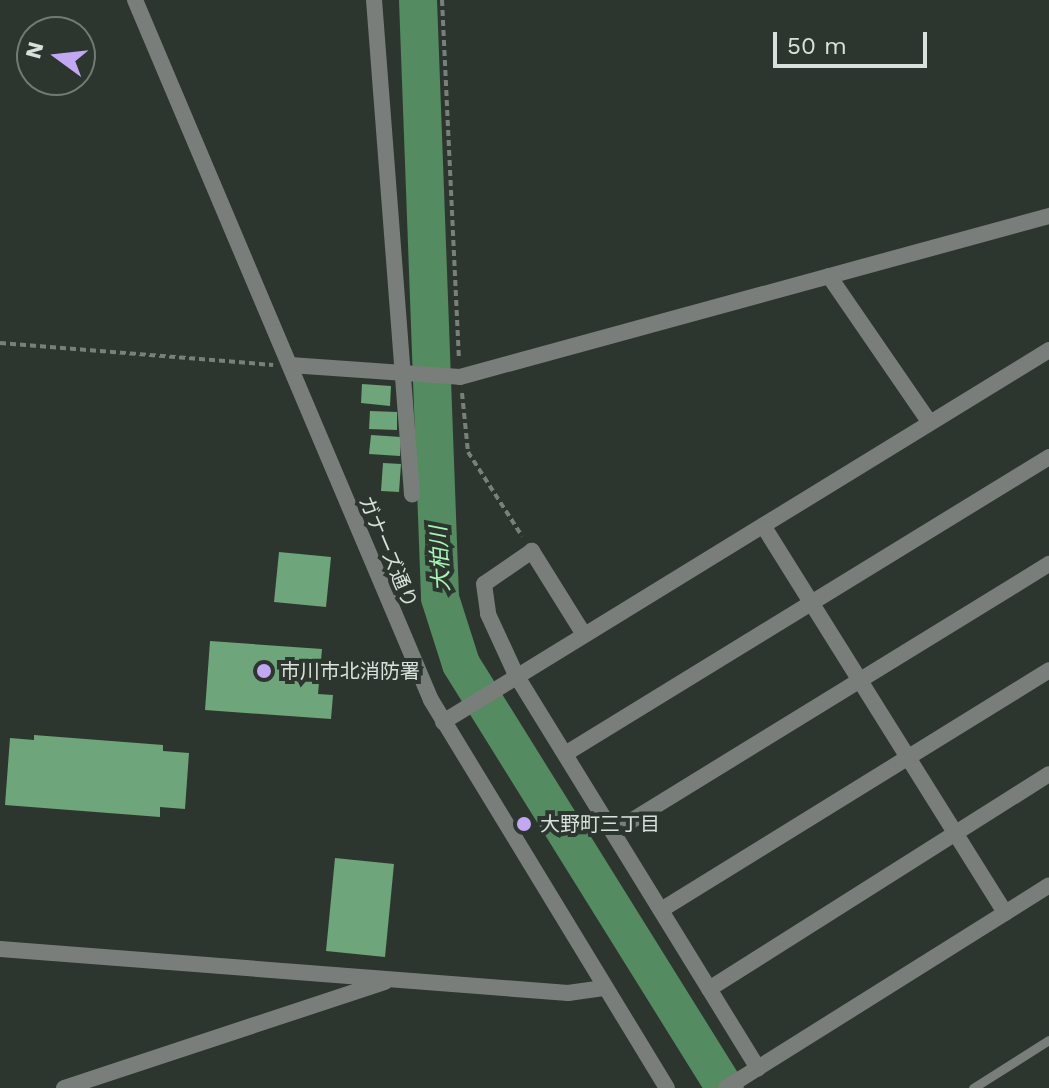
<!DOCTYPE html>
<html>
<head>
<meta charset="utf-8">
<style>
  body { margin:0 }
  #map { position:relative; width:1049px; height:1088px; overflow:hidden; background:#2d362e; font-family:"Work Sans","Noto Sans JP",sans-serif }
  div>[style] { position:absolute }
  .river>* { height:38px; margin:-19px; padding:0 19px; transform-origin:19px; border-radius:19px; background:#548b61 }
  .building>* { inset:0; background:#6ea57a }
  .path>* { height:4px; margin-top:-2px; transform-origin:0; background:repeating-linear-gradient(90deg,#79807a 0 6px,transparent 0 10px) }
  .service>* { height:9px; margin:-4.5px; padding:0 4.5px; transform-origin:4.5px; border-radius:4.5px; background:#797e7a }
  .minor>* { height:16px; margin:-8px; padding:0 8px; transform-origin:8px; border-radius:8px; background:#797e7a }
  .tertiary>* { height:16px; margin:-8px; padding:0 8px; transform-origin:8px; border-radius:8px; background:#797e7a }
  .dots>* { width:22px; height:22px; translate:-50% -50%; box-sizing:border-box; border:4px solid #2d362e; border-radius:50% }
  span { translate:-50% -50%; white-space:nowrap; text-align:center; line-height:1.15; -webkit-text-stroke:8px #2d362e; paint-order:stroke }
  .street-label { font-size:20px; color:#dae0db }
  .poi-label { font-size:20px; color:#dae0db }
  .left { translate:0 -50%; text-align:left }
  .water-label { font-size:22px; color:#a6f6b7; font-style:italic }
  .north { position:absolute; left:16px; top:16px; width:80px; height:80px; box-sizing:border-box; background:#2d362e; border:2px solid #727a73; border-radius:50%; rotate:285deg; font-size:22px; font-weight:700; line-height:32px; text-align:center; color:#dae0db }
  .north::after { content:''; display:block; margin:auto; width:28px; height:36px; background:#c2a7f2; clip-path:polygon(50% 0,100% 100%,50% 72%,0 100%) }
  .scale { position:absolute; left:773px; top:32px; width:154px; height:36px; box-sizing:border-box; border:4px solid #dae0db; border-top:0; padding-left:10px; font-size:24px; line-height:28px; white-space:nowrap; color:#dae0db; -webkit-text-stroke:6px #2d362e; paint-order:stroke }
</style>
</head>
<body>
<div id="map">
  <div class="river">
    <div style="left:418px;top:0;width:598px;rotate:87.89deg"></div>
    <div style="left:440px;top:598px;width:69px;rotate:72.3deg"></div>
    <div style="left:461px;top:664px;width:499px;rotate:58.1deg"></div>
  </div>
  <div class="building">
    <div style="clip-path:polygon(362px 384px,391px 386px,390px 406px,361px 403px)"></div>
    <div style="clip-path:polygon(370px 411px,397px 412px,397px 430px,369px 429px)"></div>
    <div style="clip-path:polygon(371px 435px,401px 437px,400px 456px,369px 454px)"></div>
    <div style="clip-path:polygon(383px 463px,401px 464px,399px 492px,381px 491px)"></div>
    <div style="clip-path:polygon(279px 552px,331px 557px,326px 607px,274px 602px)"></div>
    <div style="clip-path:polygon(210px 641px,322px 649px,318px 694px,333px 695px,331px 719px,205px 710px)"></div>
    <div style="clip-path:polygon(34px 735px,163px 745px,163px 751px,189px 753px,185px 809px,160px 807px,160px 817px,5px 805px,10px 738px,34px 740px)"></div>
    <div style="clip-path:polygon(335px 858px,394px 864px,385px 957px,326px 951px)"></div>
  </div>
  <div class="path">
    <div style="left:442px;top:0;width:360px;rotate:87.3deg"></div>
    <div style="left:0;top:343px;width:274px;rotate:4.6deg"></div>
    <div style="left:462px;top:393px;width:59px;rotate:84.2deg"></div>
    <div style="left:468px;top:452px;width:100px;rotate:57.3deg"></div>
  </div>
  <div class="service">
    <div style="left:973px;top:1088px;width:90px;rotate:-32.3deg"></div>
  </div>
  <div class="minor">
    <div style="left:374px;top:0;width:496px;rotate:85.6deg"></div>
    <div style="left:829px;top:276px;width:178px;rotate:55.5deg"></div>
    <div style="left:290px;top:365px;width:170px;rotate:4deg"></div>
    <div style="left:460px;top:377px;width:611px;rotate:-15.29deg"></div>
    <div style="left:764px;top:527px;width:455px;rotate:58deg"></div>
    <div style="left:583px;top:633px;width:97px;rotate:-121.9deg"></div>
    <div style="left:532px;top:551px;width:58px;rotate:145.5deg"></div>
    <div style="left:484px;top:584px;width:30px;rotate:82deg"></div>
    <div style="left:488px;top:614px;width:67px;rotate:65.3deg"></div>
    <div style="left:516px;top:675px;width:462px;rotate:58.4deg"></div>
    <div style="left:443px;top:722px;width:711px;rotate:-31.54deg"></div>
    <div style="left:565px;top:754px;width:568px;rotate:-31.53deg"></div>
    <div style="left:613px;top:832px;width:512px;rotate:-31.58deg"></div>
    <div style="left:661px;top:910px;width:456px;rotate:-31.7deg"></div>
    <div style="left:0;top:949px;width:570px;rotate:4.43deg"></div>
    <div style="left:568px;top:993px;width:36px;rotate:-8deg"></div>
    <div style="left:709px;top:989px;width:402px;rotate:-32.3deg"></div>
    <div style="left:64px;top:1088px;width:338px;rotate:-18.3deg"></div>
    <div style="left:726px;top:1088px;width:381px;rotate:-32.1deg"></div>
  </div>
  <div class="tertiary">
    <div style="left:135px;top:0;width:760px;rotate:67.08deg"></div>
    <div style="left:431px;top:700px;width:454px;rotate:58.7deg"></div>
  </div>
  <div class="dots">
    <div style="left:264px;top:671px;background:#c2a7f2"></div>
    <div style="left:524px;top:824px;background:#c2a7f2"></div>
  </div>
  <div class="street-label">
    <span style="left:388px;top:552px;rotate:67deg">ガナーズ通り</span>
  </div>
  <div class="poi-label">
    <span class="left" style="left:280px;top:671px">市川市北消防署</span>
    <span class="left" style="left:540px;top:824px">大野町三丁目</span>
  </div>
  <div class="water-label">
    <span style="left:440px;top:559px;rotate:-93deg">大柏川</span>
  </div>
  <div class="north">N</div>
  <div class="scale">50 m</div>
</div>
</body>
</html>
